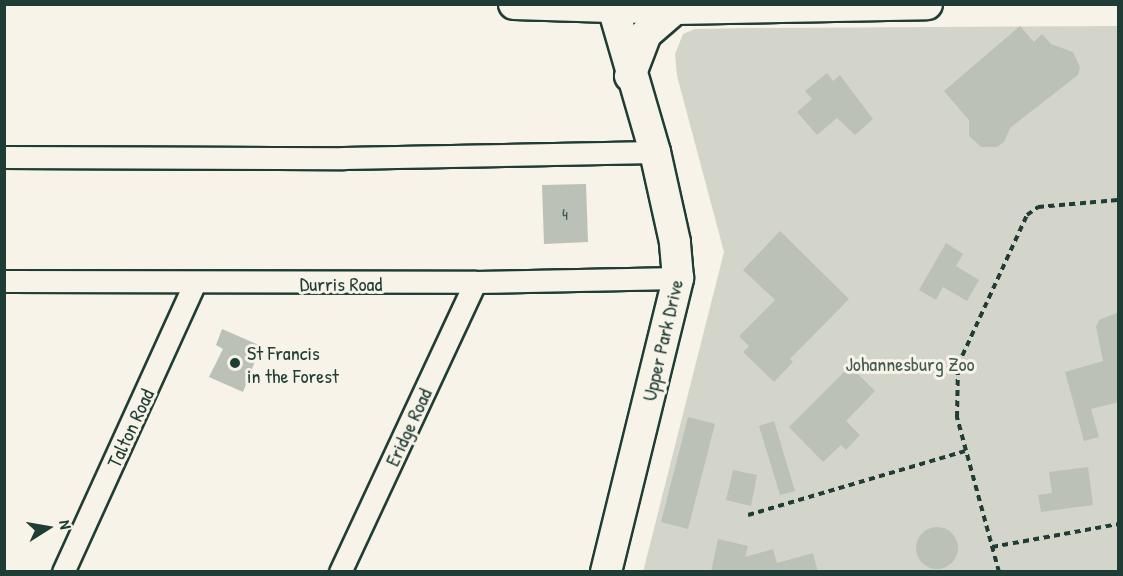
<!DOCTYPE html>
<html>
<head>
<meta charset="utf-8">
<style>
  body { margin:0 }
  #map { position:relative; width:1123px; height:576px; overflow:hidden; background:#f7f3e8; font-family:"Patrick Hand",sans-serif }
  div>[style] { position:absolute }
  .green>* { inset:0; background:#d3d5ca }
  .building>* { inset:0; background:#bbc1b6 }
  .round { border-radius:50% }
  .path>* { height:4px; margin-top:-2px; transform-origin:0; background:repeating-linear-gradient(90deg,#1f3d34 0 6px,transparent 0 10.5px) }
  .roads { filter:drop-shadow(2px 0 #1f3d34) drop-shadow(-2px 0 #1f3d34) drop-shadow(0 2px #1f3d34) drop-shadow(0 -2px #1f3d34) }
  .minor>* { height:21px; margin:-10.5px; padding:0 10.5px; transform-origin:10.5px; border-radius:10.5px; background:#f7f3e8 }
  .secondary>* { height:30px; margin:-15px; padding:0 15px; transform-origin:15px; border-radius:15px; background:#f7f3e8 }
  .dots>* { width:16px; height:16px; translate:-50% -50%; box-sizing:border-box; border:3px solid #f7f3e8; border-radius:50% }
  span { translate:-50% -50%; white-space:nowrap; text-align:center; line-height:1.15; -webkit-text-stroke:6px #f7f3e8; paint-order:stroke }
  .number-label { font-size:16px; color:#465e54 }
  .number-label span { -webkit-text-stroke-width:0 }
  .street-label { font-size:20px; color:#1f3d34 }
  .poi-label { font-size:20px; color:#1f3d34 }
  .left { translate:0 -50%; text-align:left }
  .park-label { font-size:20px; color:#435b52 }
  .frame { position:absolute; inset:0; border:6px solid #1f3d34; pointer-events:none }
  .north { position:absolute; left:18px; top:498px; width:60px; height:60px; -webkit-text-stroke:4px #f7f3e8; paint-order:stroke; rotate:79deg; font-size:16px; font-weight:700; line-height:24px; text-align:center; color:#1f3d34 }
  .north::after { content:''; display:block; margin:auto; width:21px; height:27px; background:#1f3d34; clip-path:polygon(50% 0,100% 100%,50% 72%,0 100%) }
</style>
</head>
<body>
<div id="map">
  <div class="green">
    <div style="clip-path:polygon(1118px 26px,1118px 571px,643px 572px,724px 252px,677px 76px,675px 54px,683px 34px,695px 29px,746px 28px)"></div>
  </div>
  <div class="building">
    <div style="clip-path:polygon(1020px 26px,1034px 42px,1042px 34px,1051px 44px,1073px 52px,1080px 67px,1078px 75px,1010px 128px,1004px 142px,997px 147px,981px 147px,969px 136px,969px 120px,944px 91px)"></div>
    <div style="clip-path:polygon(827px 73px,833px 81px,840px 75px,873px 119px,855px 135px,837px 118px,817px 135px,797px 112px,812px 99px,805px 91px)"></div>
    <div style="clip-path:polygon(586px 184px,588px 242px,544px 244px,542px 185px)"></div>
    <div style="clip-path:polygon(780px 231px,849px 299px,790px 359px,793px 362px,774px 382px,743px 352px,749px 346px,739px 336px,775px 300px,743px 270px)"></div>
    <div style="clip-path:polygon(946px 243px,963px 254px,956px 266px,979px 280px,967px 301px,943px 287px,936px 300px,919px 290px)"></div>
    <div style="clip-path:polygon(1119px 312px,1119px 402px,1091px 409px,1099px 437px,1084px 441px,1065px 372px,1103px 361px,1096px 327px,1099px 320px)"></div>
    <div style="clip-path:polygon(222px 329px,261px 346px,243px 392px,209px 377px,223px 349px,216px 345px)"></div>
    <div style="clip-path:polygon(850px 366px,875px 391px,846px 421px,860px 435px,846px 450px,841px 445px,823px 462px,789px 427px)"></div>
    <div style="clip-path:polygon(688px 417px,715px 424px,688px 529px,661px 522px)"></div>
    <div style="clip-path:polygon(774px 421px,795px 491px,780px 495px,759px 426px)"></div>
    <div style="clip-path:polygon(1088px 467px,1093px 505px,1041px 512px,1038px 495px,1052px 493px,1049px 472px)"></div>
    <div style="clip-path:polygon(733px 470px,757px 475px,751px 506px,726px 500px)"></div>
    <div class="round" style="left:916px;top:527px;width:42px;height:42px"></div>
    <div style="clip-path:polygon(718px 539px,748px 546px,745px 557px,773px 549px,777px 563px,813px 553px,818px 572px,711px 572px)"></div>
  </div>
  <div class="path">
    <div style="left:748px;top:515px;width:226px;rotate:-16.4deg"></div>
    <div style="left:992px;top:547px;width:128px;rotate:-10.3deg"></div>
    <div style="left:999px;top:572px;width:161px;rotate:-105.2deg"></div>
    <div style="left:957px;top:417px;width:52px;rotate:-88.9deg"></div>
    <div style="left:958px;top:365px;width:165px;rotate:-65.3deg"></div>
    <div style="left:1027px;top:215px;width:14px;rotate:-36deg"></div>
    <div style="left:1038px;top:207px;width:80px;rotate:-5deg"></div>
  </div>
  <div class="roads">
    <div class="minor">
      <div style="left:4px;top:157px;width:339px;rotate:0.2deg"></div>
      <div style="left:343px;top:158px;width:312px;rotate:-1.1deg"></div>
      <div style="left:4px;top:281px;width:471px;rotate:0.1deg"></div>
      <div style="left:475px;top:282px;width:203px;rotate:-1.1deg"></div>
      <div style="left:63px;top:572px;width:318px;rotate:-65.5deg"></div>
      <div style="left:340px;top:572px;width:320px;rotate:-65deg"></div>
    </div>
    <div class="secondary">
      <div style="left:514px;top:4px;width:161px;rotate:1.8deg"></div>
      <div style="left:675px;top:9px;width:252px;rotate:-1.1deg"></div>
      <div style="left:630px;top:76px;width:45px;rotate:-69.1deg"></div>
      <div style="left:646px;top:34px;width:38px;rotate:-41deg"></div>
      <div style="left:606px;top:572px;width:303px;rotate:-76.2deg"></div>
      <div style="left:678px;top:278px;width:36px;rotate:-95deg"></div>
      <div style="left:675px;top:242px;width:92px;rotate:-102.5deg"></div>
      <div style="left:655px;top:152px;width:154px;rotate:-106.2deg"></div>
    </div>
  </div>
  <div class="dots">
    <div style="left:235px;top:363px;background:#1f3d34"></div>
  </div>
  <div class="number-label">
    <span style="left:565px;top:214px">4</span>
  </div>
  <div class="street-label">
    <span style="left:341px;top:283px">Durris Road</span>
    <span style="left:662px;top:340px;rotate:-77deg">Upper Park Drive</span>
    <span style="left:408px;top:427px;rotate:-65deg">Eridge Road</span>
    <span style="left:130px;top:428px;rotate:-65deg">Talton Road</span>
  </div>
  <div class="poi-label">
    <span class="left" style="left:247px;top:364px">St Francis<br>in the Forest</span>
  </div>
  <div class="park-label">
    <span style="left:910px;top:363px">Johannesburg Zoo</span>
  </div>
  <div class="frame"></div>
  <div class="north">N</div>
</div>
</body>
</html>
